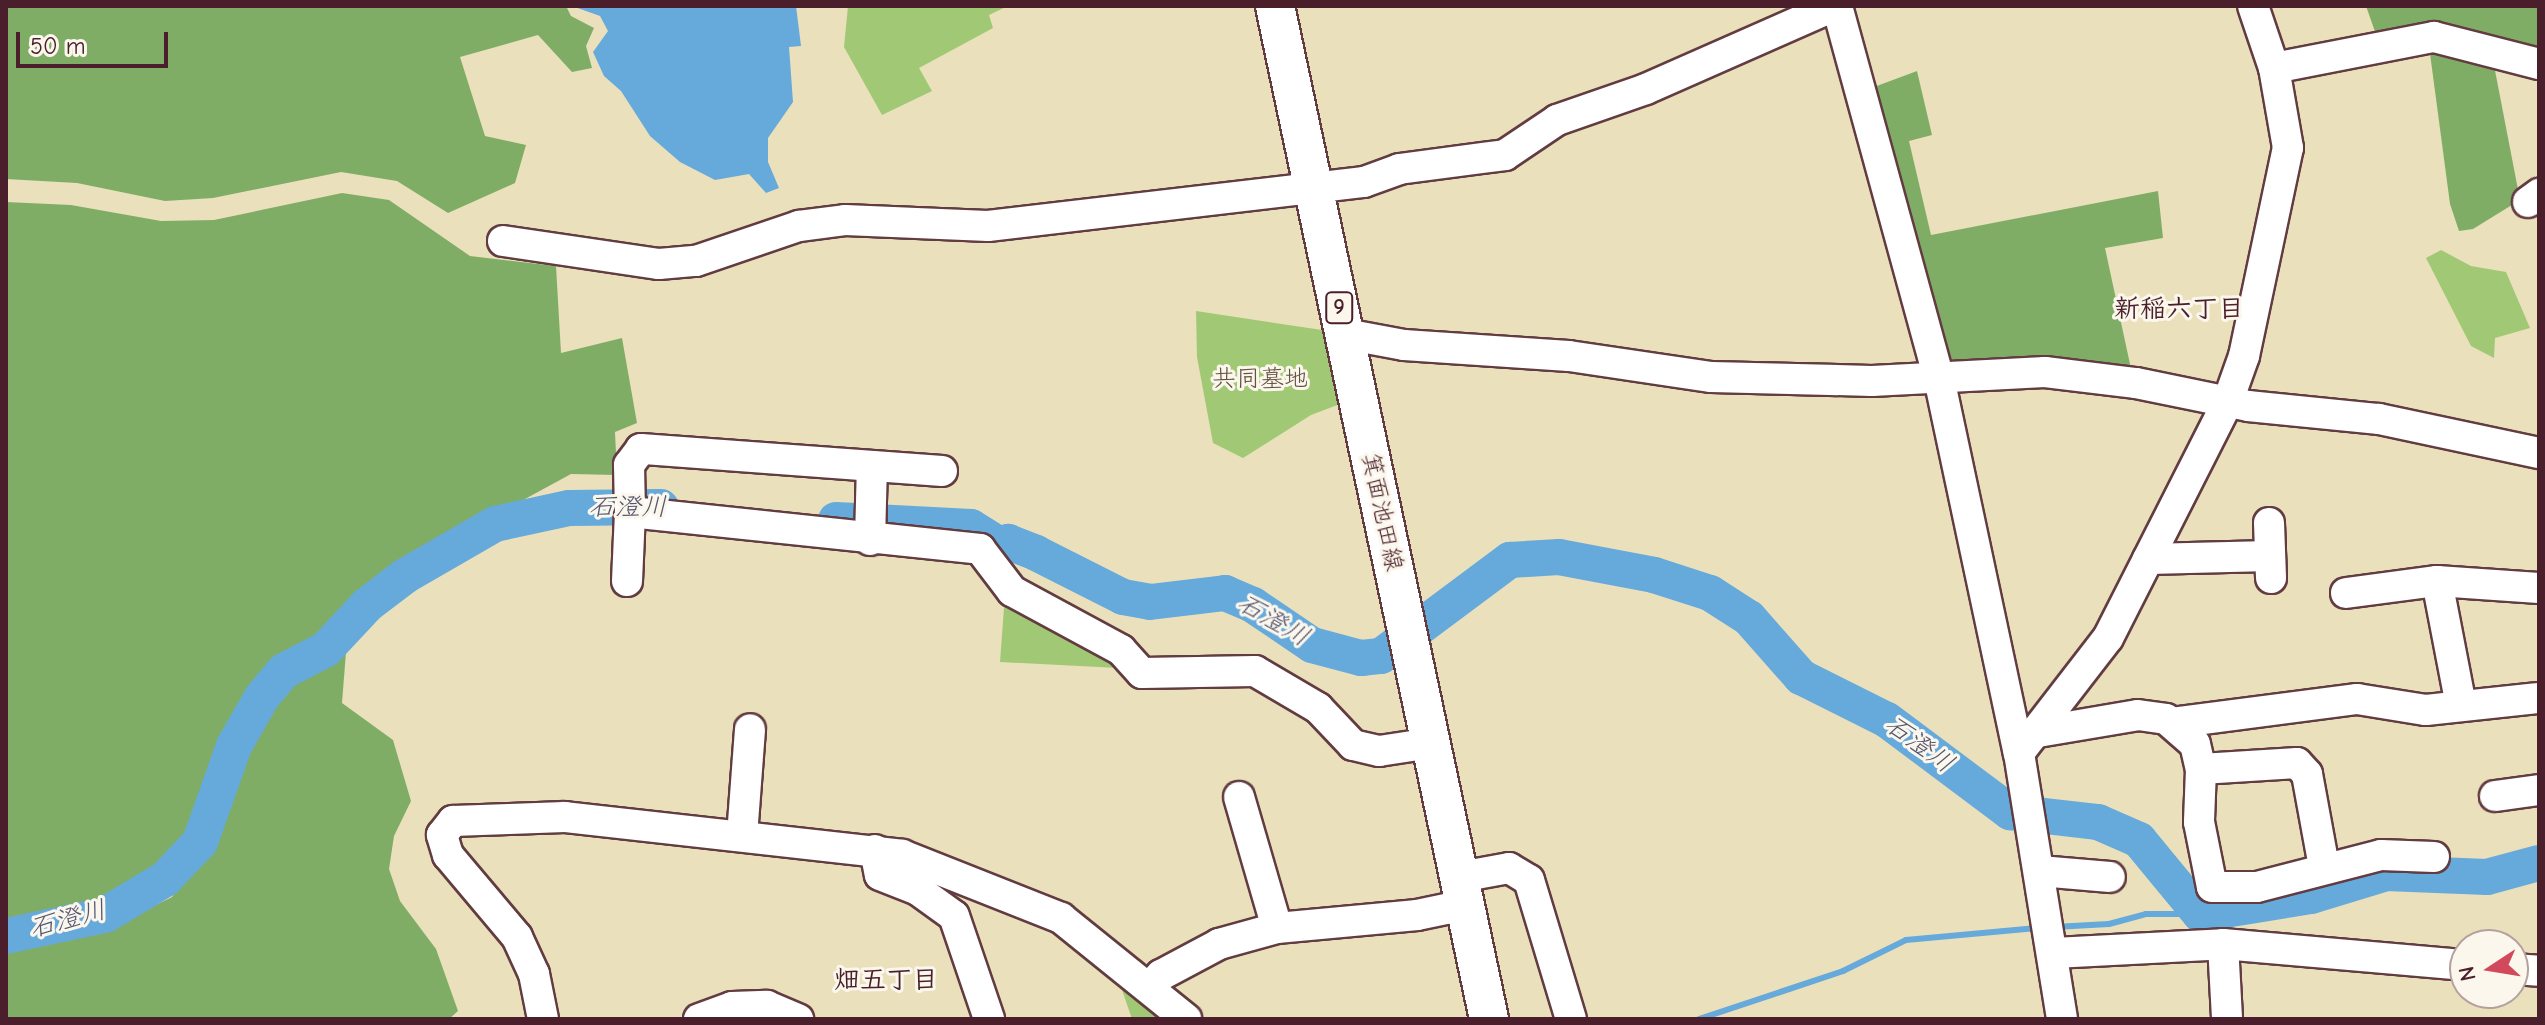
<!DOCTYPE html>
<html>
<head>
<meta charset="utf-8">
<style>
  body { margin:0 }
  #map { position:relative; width:2545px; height:1025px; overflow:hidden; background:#eae0bc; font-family:"Comic Neue","Klee One",sans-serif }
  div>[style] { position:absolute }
  .green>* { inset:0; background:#a1c975 }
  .forest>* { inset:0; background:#80ad66 }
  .water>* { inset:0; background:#66a9db }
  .stream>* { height:6px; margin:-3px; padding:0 3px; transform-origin:3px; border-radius:3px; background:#66a9db }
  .river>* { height:36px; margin:-18px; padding:0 18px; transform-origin:18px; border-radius:18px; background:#66a9db }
  .roads { filter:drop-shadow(2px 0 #623c41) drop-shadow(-2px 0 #623c41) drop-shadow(0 2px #623c41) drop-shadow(0 -2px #623c41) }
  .minor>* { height:30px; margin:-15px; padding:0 15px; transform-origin:15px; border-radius:15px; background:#fff }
  .major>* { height:38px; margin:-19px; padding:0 19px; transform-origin:19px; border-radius:19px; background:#fff }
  span { translate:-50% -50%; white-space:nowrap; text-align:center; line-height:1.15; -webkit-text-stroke:6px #fbf7ec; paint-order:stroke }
  .shield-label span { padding:2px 6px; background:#fbf7ec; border:2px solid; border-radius:6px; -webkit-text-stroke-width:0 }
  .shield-label { font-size:22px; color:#4a1f2b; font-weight:700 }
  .park-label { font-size:24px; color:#645241 }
  .street-label { font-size:24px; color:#4a1f2b }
  .neighbourhood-label { font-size:26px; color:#4a1f2b; font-weight:700 }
  .water-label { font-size:26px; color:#555671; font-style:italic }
  .frame { position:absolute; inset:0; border:8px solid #4a1f2b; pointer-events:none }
  .north { position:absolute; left:2449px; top:929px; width:80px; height:80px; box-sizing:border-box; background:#fbf7ec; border:2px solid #b4a19f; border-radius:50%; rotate:258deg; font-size:22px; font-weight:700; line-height:32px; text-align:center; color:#4a1f2b }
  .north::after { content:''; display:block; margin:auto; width:28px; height:36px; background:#d1495b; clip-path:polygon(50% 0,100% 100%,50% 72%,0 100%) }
  .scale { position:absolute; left:16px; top:32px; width:152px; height:36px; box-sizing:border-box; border:4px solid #4a1f2b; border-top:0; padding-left:10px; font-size:24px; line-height:28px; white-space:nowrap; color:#4a1f2b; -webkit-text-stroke:6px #fbf7ec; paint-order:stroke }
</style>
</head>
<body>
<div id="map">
  <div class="green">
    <div style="clip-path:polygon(848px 6px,1008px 6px,989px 15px,993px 28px,919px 68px,932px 91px,882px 115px,844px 47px)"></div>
    <div style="clip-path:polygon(2441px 250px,2471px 266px,2506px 272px,2530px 328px,2495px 338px,2494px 358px,2471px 346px,2426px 258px)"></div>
    <div style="clip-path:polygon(1196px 311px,1322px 330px,1340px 404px,1311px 415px,1243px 458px,1213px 443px,1197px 357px)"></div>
    <div style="clip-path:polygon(1005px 594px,1120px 656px,1118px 668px,1000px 662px)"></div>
    <div style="clip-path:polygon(1120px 984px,1163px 1017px,1132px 1019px)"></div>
  </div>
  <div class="forest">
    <div style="clip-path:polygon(6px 6px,566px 6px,571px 16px,594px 28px,586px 46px,592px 68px,572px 72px,538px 35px,460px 57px,485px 136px,526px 145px,515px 183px,448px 213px,397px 181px,341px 172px,213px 198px,165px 201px,77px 183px,6px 179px)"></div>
    <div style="clip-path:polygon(2366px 6px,2539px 6px,2539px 60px,2379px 43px)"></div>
    <div style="clip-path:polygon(2429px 46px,2493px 60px,2520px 200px,2473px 229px,2459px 231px,2450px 204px)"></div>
    <div style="clip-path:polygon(1917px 71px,1932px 135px,1909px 141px,1931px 235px,2158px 191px,2163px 238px,2105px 248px,2133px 378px,1944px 373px,1866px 90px)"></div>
    <div style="clip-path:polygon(342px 193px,389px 200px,470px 256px,556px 266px,561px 353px,622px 338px,637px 423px,615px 432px,617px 475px,571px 474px,411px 561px,368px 592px,307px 643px,288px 653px,250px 689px,220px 740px,187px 838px,159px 865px,102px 899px,6px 922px,6px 202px,71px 205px,161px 221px,214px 220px)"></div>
    <div style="clip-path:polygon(346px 652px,342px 703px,393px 740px,411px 801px,394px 836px,389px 869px,400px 901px,436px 949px,458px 1011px,449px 1019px,6px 1019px,6px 953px,108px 929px,172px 897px,208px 849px,243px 756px,289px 684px)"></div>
  </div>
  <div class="water">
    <div style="clip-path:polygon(572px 6px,796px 6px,801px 46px,789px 47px,793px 102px,768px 138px,768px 162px,779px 188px,766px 193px,749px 174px,715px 180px,680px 162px,650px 136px,621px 91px,604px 76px,593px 52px,608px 31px,600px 16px)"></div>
  </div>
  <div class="stream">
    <div style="left:2054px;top:927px;width:55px;rotate:-3.1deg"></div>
    <div style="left:2109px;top:924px;width:38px;rotate:-15deg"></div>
    <div style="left:2146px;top:914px;width:54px"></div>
    <div style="left:1699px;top:1019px;width:152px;rotate:-18.4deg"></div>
    <div style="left:1843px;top:971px;width:70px;rotate:-26.2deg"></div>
    <div style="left:1906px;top:940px;width:134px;rotate:-5.2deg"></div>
  </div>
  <div class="river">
    <div style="left:836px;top:520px;width:135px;rotate:3deg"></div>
    <div style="left:971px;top:527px;width:34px;rotate:32deg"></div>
    <div style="left:1000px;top:545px;width:9px;rotate:-21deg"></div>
    <div style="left:1008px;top:542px;width:30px;rotate:21deg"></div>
    <div style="left:1036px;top:553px;width:97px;rotate:26.8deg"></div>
    <div style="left:1123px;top:597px;width:27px;rotate:10deg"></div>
    <div style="left:1150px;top:602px;width:76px;rotate:-6.8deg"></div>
    <div style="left:1225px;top:593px;width:30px;rotate:23deg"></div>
    <div style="left:1253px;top:605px;width:71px;rotate:34.1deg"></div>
    <div style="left:1312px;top:645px;width:51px;rotate:14.9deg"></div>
    <div style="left:1361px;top:658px;width:20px;rotate:-6deg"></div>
    <div style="left:1381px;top:656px;width:161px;rotate:-36.7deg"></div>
    <div style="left:1510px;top:560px;width:49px;rotate:-3.5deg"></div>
    <div style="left:1559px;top:557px;width:97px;rotate:10.7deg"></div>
    <div style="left:1654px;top:575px;width:59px;rotate:17.8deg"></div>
    <div style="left:1710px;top:593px;width:46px;rotate:32.7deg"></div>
    <div style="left:1749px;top:618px;width:79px;rotate:48.6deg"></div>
    <div style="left:1801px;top:677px;width:96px;rotate:26.6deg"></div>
    <div style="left:1887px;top:720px;width:154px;rotate:36.8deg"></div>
    <div style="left:2010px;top:812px;width:89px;rotate:6.5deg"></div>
    <div style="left:2098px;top:822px;width:45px;rotate:23.7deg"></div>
    <div style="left:2139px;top:840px;width:96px;rotate:50.5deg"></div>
    <div style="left:2200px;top:914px;width:112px;rotate:-9.2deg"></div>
    <div style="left:2311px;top:896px;width:78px;rotate:-17deg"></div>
    <div style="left:2386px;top:873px;width:101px;rotate:2.3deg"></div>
    <div style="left:2487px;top:877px;width:54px;rotate:-15.1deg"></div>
    <div style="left:6px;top:936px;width:101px;rotate:-12deg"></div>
    <div style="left:105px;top:915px;width:70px;rotate:-31deg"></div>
    <div style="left:165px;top:879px;width:51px;rotate:-46.6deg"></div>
    <div style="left:200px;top:842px;width:102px;rotate:-70.5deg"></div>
    <div style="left:234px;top:746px;width:56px;rotate:-60.3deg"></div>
    <div style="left:262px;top:697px;width:34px;rotate:-50deg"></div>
    <div style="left:284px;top:671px;width:47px;rotate:-27.6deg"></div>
    <div style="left:326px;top:649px;width:60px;rotate:-47deg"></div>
    <div style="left:367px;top:605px;width:48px;rotate:-37.3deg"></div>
    <div style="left:405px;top:576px;width:104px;rotate:-30deg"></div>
    <div style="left:495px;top:524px;width:76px;rotate:-12.2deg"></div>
    <div style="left:569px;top:508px;width:92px;rotate:-0.6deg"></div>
  </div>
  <div class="roads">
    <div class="minor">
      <div style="left:1837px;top:6px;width:386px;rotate:74.7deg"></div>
      <div style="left:1939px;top:378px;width:383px;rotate:78deg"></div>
      <div style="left:2019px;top:753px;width:269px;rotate:80.8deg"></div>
      <div style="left:2274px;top:68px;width:163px;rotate:-11deg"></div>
      <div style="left:2434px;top:37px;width:108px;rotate:14.4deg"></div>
      <div style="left:2528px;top:202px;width:14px;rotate:-36deg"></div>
      <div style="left:503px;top:241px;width:158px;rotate:8.4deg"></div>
      <div style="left:659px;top:264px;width:37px;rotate:-5deg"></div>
      <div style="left:696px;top:261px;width:109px;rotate:-18.8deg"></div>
      <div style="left:799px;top:226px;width:46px;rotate:-7.4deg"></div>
      <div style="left:845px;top:220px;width:143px;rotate:2.4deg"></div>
      <div style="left:988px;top:226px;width:379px;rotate:-6.7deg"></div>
      <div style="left:1364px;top:182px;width:37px;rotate:-20deg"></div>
      <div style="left:1399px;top:169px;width:107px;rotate:-7.5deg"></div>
      <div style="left:1505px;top:155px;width:63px;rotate:-33.9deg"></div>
      <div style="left:1557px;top:120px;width:94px;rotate:-19.2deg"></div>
      <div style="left:1646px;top:89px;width:206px;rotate:-23.8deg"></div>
      <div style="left:1345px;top:334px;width:60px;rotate:10.6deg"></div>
      <div style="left:1404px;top:345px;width:165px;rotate:3.8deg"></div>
      <div style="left:1569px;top:356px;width:144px;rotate:8.4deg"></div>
      <div style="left:1711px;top:377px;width:161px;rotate:1.4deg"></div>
      <div style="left:1872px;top:381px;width:173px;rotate:-3deg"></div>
      <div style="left:2045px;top:372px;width:92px;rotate:6.9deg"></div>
      <div style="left:2136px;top:383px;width:114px;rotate:11.6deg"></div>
      <div style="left:2248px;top:406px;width:132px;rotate:5.7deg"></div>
      <div style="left:2379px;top:419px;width:164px;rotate:12deg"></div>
      <div style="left:942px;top:471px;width:302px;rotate:-175.8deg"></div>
      <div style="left:641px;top:449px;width:20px;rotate:127deg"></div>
      <div style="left:629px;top:465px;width:47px;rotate:88.8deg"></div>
      <div style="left:630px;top:512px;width:352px;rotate:6deg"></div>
      <div style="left:980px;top:549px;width:53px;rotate:52.7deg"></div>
      <div style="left:1012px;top:591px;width:124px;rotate:28.4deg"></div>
      <div style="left:1121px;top:650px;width:31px;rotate:48deg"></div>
      <div style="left:1142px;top:673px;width:113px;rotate:-1deg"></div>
      <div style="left:1255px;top:671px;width:73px;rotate:30.4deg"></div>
      <div style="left:1318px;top:708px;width:51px;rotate:46.6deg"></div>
      <div style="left:1353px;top:745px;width:27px;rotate:13deg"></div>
      <div style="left:1379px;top:751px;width:53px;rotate:-8.7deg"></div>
      <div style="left:2269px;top:523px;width:55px;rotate:87.9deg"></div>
      <div style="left:870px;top:540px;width:74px;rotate:-88.5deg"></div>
      <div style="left:2148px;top:559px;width:122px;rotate:-1.4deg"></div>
      <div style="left:627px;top:581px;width:69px;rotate:-87.5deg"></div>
      <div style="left:2437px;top:581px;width:127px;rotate:79.1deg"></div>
      <div style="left:2346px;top:593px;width:92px;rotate:-7.5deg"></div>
      <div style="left:2437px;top:581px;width:102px;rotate:3.9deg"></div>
      <div style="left:2172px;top:723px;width:187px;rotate:-7.4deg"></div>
      <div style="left:2357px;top:699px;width:70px;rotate:9.1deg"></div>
      <div style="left:2426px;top:710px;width:114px;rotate:-6.1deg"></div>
      <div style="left:2038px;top:732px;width:101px;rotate:-9.6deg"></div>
      <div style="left:2138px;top:715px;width:28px;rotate:8deg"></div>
      <div style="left:2166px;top:719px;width:38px;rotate:41deg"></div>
      <div style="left:2195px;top:744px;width:26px;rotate:77deg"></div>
      <div style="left:2201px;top:769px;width:53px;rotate:92.2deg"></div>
      <div style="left:2199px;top:822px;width:66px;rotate:78.7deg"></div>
      <div style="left:2212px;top:887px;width:45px"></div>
      <div style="left:2257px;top:887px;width:128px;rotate:-14.5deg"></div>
      <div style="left:2381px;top:855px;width:53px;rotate:2.2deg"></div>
      <div style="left:2019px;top:753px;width:145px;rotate:-52.3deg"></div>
      <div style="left:2108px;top:638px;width:266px;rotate:-63.1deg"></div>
      <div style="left:2228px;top:401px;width:48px;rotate:-70.4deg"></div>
      <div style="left:2244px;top:356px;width:213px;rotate:-78.1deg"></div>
      <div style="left:2288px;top:148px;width:81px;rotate:-99.9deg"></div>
      <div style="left:2274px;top:68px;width:65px;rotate:-108.7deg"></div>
      <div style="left:2201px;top:769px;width:96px;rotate:-3.6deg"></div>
      <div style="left:2297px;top:763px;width:15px;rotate:48deg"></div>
      <div style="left:2307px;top:774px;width:95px;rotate:79.6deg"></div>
      <div style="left:2495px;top:796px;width:44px;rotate:-7.8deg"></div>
      <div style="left:1239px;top:797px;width:136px;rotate:73.8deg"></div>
      <div style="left:742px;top:836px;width:107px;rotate:-85.7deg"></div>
      <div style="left:875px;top:850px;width:25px;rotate:79deg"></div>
      <div style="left:880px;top:875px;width:41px;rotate:21.5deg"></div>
      <div style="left:918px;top:890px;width:44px;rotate:35.8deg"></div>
      <div style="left:954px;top:916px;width:109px;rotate:71.2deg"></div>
      <div style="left:2040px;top:871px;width:70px;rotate:4.9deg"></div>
      <div style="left:1460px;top:877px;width:50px;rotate:-10.4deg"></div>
      <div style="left:1509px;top:868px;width:23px;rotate:31deg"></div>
      <div style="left:1529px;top:880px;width:145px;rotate:73.2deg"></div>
      <div style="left:2223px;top:944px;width:75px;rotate:86.9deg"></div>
      <div style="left:2054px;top:953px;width:169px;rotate:-3deg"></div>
      <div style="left:2223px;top:944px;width:243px;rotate:5deg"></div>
      <div style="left:2513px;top:969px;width:26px;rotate:4deg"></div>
      <div style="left:1151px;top:986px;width:15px;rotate:-48deg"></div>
      <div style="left:1161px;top:975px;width:66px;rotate:-28.1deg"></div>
      <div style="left:1219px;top:944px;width:60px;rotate:-15.4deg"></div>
      <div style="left:1277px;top:928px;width:141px;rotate:-5.3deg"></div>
      <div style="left:1417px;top:915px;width:49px;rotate:-11.8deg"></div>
      <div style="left:543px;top:1019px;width:46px;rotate:-101.3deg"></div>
      <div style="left:534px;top:974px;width:41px;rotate:-114.7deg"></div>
      <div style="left:517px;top:937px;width:107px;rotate:-130.1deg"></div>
      <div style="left:448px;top:855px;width:21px;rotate:-107deg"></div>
      <div style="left:442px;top:835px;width:18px;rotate:-52deg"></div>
      <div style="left:453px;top:821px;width:112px;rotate:-2deg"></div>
      <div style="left:565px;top:817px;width:339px;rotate:6.4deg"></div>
      <div style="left:902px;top:855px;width:171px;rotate:21.6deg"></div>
      <div style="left:1061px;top:918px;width:161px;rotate:38.9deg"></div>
      <div style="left:699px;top:1019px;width:35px;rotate:-20deg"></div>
      <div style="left:732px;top:1007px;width:35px;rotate:-2deg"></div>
      <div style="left:767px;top:1006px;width:34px;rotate:23deg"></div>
    </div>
    <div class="major">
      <div style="left:1275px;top:6px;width:1035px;rotate:78.07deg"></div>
    </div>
  </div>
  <div class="shield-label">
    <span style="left:1339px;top:308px">9</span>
  </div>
  <div class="park-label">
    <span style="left:1260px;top:379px">共同墓地</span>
  </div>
  <div class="street-label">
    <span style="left:1382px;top:512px;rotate:78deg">箕面池田線</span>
  </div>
  <div class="neighbourhood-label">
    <span style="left:2179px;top:310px">新稲六丁目</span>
    <span style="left:886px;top:981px">畑五丁目</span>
  </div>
  <div class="water-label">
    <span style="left:628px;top:508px">石澄川</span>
    <span style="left:1273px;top:621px;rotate:30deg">石澄川</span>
    <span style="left:1919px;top:745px;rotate:36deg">石澄川</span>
    <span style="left:68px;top:920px;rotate:-15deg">石澄川</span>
  </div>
  <div class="frame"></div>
  <div class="north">N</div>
  <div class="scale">50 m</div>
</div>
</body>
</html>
